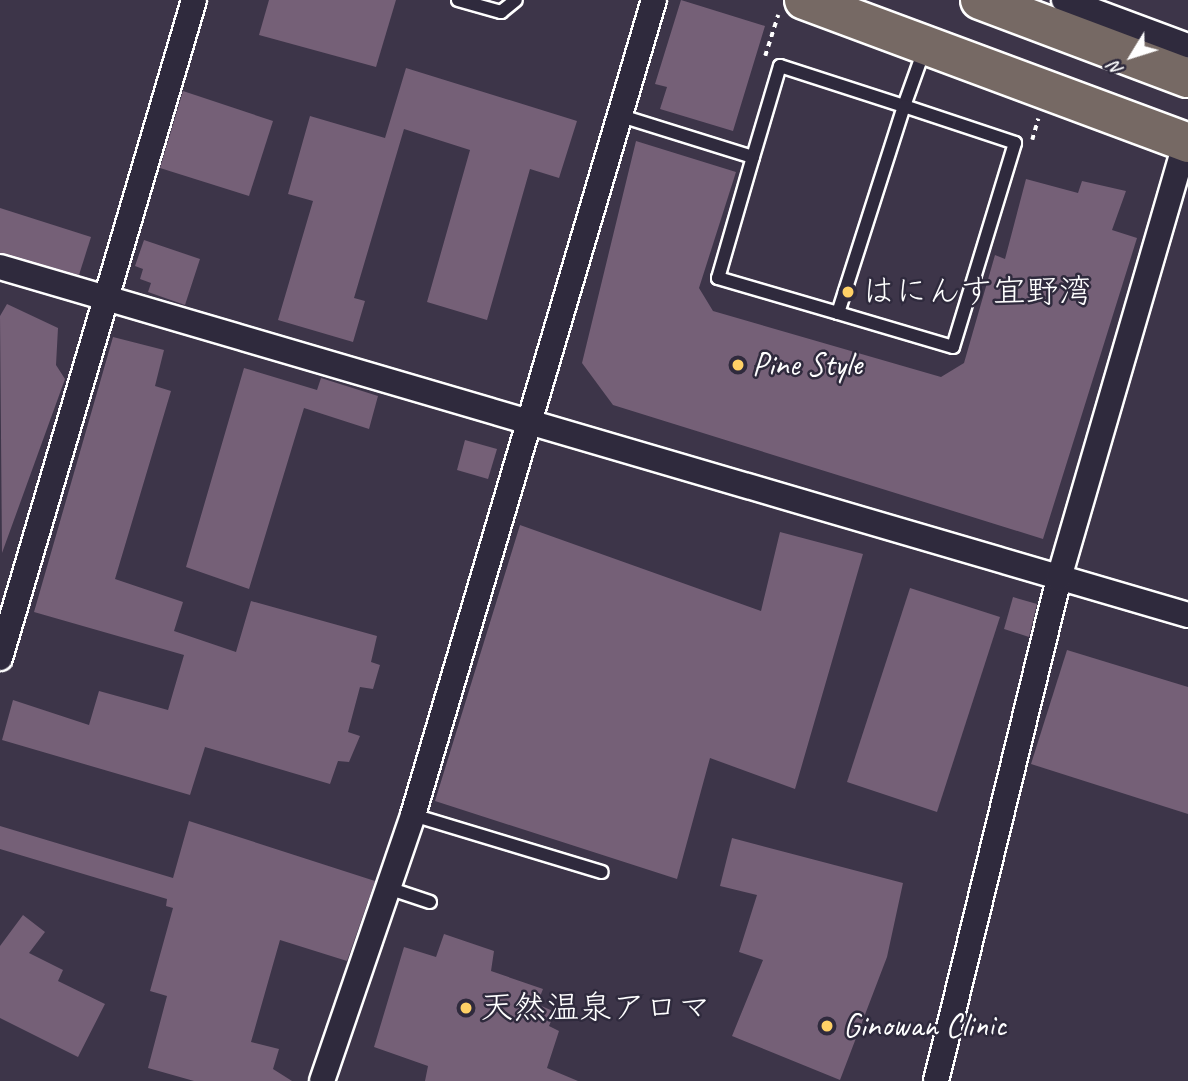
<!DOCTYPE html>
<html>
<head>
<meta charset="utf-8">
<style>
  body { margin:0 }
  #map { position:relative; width:1188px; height:1081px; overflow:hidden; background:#3d3549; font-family:Caveat,"Klee One",sans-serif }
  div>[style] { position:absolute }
  .building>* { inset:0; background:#756077 }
  .path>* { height:3.5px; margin-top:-1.75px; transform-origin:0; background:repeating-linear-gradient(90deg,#fff 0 5px,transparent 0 10px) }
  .roads { filter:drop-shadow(2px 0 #fff) drop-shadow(-2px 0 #fff) drop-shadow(0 2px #fff) drop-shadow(0 -2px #fff) }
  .lane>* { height:12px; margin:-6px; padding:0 6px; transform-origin:6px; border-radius:6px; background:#2f2a3d }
  .street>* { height:24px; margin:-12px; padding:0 12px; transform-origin:12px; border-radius:12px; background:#2f2a3d }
  .highway>* { height:38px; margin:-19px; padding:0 19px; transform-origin:19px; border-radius:19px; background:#766964 }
  .dots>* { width:19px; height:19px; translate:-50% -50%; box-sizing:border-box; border:4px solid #2f2a3d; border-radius:50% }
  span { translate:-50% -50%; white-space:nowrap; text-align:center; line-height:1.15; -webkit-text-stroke:5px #2f2a3d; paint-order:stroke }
  .poi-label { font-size:33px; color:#fff }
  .left { translate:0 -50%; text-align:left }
  .north { position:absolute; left:1097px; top:21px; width:70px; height:70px; -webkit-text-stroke:5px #2f2a3d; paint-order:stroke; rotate:232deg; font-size:19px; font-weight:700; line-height:28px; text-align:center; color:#fff }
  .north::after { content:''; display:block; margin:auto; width:24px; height:32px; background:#fff; clip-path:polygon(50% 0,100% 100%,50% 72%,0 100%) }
</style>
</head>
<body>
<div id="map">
  <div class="building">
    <div style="clip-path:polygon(269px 0,396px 0,376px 67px,259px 35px)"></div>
    <div style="clip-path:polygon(681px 0,765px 26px,733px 131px,660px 109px,667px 87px,655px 84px)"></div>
    <div style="clip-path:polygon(406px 68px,577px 121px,559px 178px,530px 169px,487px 320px,427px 302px,470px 150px,404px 129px,354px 298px,365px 301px,353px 342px,278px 320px,313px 201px,288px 194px,310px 116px,385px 138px)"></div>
    <div style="clip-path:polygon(183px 91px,273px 121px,249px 196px,160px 168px)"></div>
    <div style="clip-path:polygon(636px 141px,736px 172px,699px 288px,713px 311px,941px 377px,964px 363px,995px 255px,1005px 259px,1026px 179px,1078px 193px,1082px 181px,1126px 191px,1112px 230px,1137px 238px,1043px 539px,613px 405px,582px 363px)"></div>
    <div style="clip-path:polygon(0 208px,91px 237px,79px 275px,0 253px)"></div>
    <div style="clip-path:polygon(144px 240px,200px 259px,185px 305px,148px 292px,151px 283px,140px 279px,143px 269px,135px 266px)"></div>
    <div style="clip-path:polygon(7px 304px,58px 328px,56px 365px,65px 379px,2px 553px,0 316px)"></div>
    <div style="clip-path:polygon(113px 337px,164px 350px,155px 386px,171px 391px,115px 579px,183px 602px,174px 631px,236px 652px,251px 601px,377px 636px,371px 662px,380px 665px,373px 689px,360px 687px,348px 732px,360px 736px,349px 762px,338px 761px,330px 784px,205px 747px,190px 795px,2px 740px,13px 700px,89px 725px,99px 691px,168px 710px,184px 655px,34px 612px)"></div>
    <div style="clip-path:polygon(244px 368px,317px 390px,321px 378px,378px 396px,369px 429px,304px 408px,249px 589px,186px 567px)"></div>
    <div style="clip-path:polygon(465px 440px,497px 449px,488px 479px,457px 470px)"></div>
    <div style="clip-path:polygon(520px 525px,761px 611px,780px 532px,863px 554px,795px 789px,710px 758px,677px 879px,435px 801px)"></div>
    <div style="clip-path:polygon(910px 588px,1000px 617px,937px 812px,847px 782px)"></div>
    <div style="clip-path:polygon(1013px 597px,1037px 604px,1029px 637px,1004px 629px)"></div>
    <div style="clip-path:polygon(1067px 650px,1188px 687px,1188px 814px,1031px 764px)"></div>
    <div style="clip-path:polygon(189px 821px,375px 881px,347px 961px,280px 940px,251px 1042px,279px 1049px,273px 1069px,292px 1081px,194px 1081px,148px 1068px,167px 996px,150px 991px,173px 908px,166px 906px,167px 899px,0 849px,0 826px,173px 878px)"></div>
    <div style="clip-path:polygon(732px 838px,903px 883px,887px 957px,840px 1080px,732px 1036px,763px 960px,739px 952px,757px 895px,720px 886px)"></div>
    <div style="clip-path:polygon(23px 915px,45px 932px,29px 953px,63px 970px,58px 981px,105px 1004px,78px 1057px,0 1018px,0 946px)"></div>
    <div style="clip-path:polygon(444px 934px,494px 951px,491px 971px,543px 989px,537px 1004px,555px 1012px,549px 1026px,559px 1031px,547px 1068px,578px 1081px,425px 1081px,428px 1066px,374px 1047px,404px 947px,436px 957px)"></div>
  </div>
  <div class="path">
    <div style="left:765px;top:56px;width:43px;rotate:-72.4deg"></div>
    <div style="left:1032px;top:140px;width:22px;rotate:-74deg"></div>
  </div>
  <div class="roads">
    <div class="lane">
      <div style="left:458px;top:0;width:45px;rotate:15.6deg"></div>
      <div style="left:501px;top:12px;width:19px;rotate:-39deg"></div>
      <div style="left:618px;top:115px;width:141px;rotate:17.3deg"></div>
      <div style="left:753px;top:157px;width:95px;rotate:-73.5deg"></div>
      <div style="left:780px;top:66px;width:130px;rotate:17.9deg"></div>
      <div style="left:904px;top:106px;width:59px;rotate:-70.3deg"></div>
      <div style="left:753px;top:157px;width:126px;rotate:106.1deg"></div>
      <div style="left:718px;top:278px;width:125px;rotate:16.3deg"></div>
      <div style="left:838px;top:313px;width:217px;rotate:-72.3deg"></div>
      <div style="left:904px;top:106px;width:117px;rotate:18.4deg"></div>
      <div style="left:1015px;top:143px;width:213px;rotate:106.9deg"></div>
      <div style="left:953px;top:347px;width:120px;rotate:-163.5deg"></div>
      <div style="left:413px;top:815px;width:197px;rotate:16.8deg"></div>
      <div style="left:391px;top:889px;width:41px;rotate:18.4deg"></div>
    </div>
    <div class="street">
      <div style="left:1064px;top:0;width:132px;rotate:20.4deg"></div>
      <div style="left:0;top:267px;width:1238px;rotate:16.33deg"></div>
      <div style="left:0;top:658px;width:686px;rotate:-73.57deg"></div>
      <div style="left:322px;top:1081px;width:281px;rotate:-71.1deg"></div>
      <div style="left:413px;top:815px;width:850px;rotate:-73.53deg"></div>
      <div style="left:936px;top:1081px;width:518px;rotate:-76.26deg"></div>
      <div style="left:1059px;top:578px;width:454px;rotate:-73.8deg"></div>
    </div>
    <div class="highway">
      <div style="left:804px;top:0;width:410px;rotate:20.4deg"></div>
      <div style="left:980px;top:0;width:222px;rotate:20.6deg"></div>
    </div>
  </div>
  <div class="dots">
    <div style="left:848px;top:292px;background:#ffd166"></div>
    <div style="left:738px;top:365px;background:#ffd166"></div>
    <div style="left:466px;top:1008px;background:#ffd166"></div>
    <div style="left:827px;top:1026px;background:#ffd166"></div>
  </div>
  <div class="poi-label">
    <span class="left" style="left:862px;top:292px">はにんす宜野湾</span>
    <span class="left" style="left:752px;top:365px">Pine Style</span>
    <span class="left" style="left:480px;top:1008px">天然温泉アロマ</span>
    <span class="left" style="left:843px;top:1026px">Ginowan Clinic</span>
  </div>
  <div class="north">N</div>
</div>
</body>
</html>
